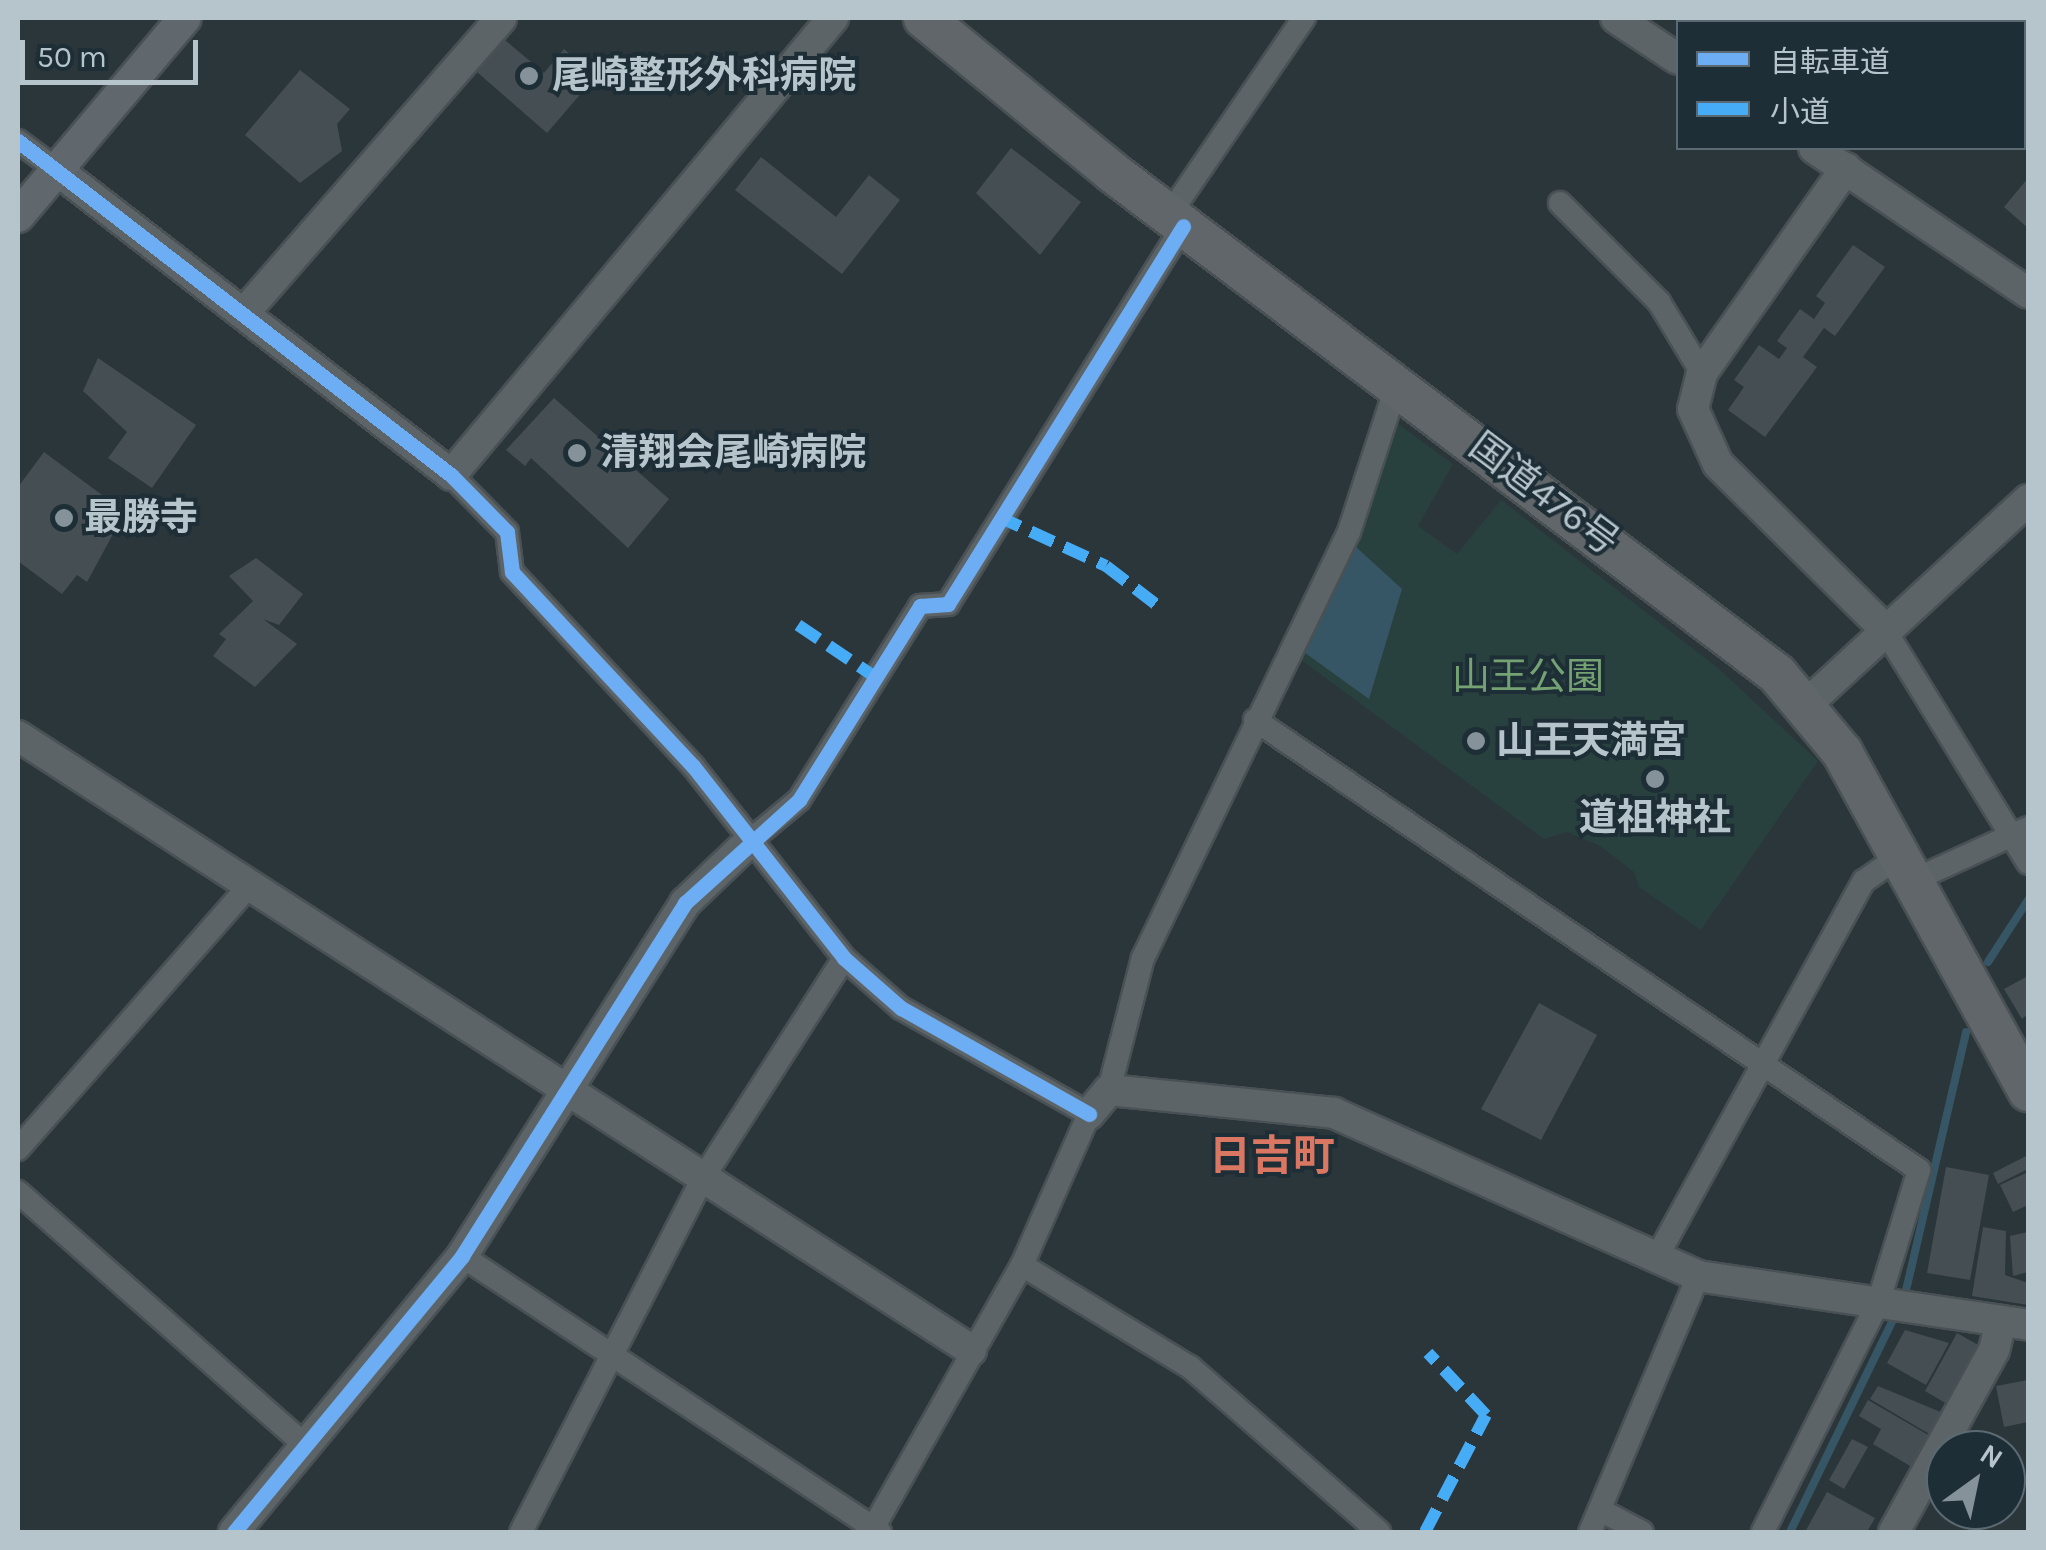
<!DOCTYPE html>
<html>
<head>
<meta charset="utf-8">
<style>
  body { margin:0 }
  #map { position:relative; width:2046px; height:1550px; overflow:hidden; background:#2b363b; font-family:Karla,"Noto Sans JP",sans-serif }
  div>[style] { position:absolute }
  .green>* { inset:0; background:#28403e }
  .water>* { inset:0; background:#375665 }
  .stream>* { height:8px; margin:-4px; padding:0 4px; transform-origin:4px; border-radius:4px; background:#375665 }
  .building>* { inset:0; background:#454e52 }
  .roads { filter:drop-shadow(2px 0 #495155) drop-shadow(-2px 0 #495155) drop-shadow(0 2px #495155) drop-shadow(0 -2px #495155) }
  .minor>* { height:22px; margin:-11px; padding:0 11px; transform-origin:11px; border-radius:11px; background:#5c6468 }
  .tertiary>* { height:30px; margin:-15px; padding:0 15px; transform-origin:15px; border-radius:15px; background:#5c6468 }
  .secondary>* { height:32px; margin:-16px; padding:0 16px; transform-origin:16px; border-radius:16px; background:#60686d }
  .trunk>* { height:40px; margin:-20px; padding:0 20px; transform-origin:20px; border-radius:20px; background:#606669 }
  .quiet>* { height:12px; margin-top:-6px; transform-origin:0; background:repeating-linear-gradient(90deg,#46acf6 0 25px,transparent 0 37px) }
  .cycleway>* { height:15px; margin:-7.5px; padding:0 7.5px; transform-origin:7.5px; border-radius:7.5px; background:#6dadf4 }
  .dots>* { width:28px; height:28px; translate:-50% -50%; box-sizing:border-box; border:5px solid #1e2e36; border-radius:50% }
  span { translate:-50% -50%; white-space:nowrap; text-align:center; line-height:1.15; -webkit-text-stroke:8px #1e2e36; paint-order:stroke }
  .poi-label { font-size:38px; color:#b6c4cb; font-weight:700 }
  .left { translate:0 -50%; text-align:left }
  .street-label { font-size:38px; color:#b6c4cb }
  .park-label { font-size:38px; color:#75a273 }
  .quarter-label { font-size:42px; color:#d97763; font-weight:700 }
  .frame { position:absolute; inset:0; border:20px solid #b6c4cb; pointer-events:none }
  .legend { position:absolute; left:1676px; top:20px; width:350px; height:130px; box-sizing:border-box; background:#1e2e36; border:2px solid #5b6a72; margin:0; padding:12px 18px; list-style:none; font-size:30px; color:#b6c4cb }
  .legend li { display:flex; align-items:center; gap:20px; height:50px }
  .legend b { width:50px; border:2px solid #5b6a72 }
  .north { position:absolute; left:1926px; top:1430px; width:100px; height:100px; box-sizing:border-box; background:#1e2e36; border:2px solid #5b6a72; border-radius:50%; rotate:33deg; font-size:28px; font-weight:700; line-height:40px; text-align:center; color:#b6c4cb }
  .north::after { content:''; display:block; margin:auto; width:35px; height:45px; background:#859299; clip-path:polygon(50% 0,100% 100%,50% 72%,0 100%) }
  .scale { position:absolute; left:20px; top:40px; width:178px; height:45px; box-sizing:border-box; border:5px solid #b6c4cb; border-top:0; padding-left:12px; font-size:30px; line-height:35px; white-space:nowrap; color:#b6c4cb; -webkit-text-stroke:8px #1e2e36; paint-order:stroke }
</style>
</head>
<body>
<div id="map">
  <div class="green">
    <div style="clip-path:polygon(1395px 422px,1453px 464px,1418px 526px,1457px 554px,1501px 500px,1718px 668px,1818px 761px,1701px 930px,1639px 887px,1634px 872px,1600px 846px,1567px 832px,1544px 839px,1293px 654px)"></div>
  </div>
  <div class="water">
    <div style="clip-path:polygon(1355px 546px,1402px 589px,1369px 699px,1301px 650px)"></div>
  </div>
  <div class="stream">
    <div style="left:1988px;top:962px;width:74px;rotate:-57.2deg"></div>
    <div style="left:1904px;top:1299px;width:274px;rotate:-76.9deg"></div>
    <div style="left:1790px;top:1532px;width:245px;rotate:-64.1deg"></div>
  </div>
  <div class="building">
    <div style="clip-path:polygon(1970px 18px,2023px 18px,2028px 55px,2024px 22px)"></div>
    <div style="clip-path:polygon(505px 40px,544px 73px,564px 49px,596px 76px,547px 133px,477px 72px)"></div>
    <div style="clip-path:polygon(300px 70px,350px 109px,337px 124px,342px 151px,300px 183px,245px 135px)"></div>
    <div style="clip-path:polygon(2024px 78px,2028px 81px,2028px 139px,2024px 135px)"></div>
    <div style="clip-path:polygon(1011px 148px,1081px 202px,1040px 255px,976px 193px)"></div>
    <div style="clip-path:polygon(761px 157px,836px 217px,869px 175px,900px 200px,842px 274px,735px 190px)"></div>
    <div style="clip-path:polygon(2028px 178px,2028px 228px,2004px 207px)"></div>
    <div style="clip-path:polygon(1853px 245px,1885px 267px,1835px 336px,1824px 328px,1803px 357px,1817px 367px,1765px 437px,1728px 410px,1744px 387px,1734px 380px,1759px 345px,1779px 359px,1787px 348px,1777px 341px,1800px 309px,1814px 319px,1825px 303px,1816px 296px)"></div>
    <div style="clip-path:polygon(98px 358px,196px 425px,152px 488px,108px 458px,127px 432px,83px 391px)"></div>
    <div style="clip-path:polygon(554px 398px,669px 499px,628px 548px,531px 458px,525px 466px,506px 450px)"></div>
    <div style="clip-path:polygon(44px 452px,125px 512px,87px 582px,77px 575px,62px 594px,18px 561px,18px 487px)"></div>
    <div style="clip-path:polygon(256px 558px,303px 594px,279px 625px,263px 619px,297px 644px,255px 687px,213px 656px,226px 639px,219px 634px,253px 601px,229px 576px)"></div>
    <div style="clip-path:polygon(2028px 976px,2028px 1014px,2022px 1019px,2004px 989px)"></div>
    <div style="clip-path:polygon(1539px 1003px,1597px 1035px,1541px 1140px,1481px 1109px)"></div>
    <div style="clip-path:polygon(2028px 1155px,2028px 1169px,1998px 1184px,1993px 1173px)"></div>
    <div style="clip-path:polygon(1946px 1167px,1989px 1175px,1970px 1280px,1927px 1273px)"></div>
    <div style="clip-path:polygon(2028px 1172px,2028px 1205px,2013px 1212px,2000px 1185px)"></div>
    <div style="clip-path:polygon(1983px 1227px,2006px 1231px,2005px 1275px,2028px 1283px,2028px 1305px,1972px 1296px)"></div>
    <div style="clip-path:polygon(2028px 1232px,2028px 1272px,2013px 1276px,2010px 1236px)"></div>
    <div style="clip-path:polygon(1905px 1330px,1949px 1343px,1926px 1385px,1887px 1363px)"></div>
    <div style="clip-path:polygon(1957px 1333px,1980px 1346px,1947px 1404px,1925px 1391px)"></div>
    <div style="clip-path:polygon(2028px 1380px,2028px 1422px,2004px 1427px,1996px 1386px)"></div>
    <div style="clip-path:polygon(1878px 1386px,1943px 1413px,1931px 1435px,1870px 1399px)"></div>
    <div style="clip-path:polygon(1868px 1400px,1930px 1436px,1912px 1467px,1873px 1444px,1881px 1429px,1859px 1416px)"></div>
    <div style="clip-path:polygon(1852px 1439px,1868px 1447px,1844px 1489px,1829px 1480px)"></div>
    <div style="clip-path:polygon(1827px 1492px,1875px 1518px,1867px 1532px,1805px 1532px)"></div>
  </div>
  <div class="roads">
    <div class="minor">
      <div style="left:1862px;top:18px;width:7px;rotate:34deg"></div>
      <div style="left:18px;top:141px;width:49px;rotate:36.6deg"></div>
      <div style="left:1560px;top:203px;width:140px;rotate:45deg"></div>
      <div style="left:1659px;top:302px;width:83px;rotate:58.8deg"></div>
      <div style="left:1169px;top:215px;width:239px;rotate:-55.6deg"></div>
      <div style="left:451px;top:475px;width:80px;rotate:45.5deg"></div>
      <div style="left:507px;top:532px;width:40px;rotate:82.9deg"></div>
      <div style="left:512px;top:572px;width:265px;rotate:47deg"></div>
      <div style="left:693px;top:766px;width:244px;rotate:51.8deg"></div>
      <div style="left:844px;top:958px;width:76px;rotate:41.3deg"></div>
      <div style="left:901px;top:1008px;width:216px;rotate:29.4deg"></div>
      <div style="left:1089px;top:1114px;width:165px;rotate:113.9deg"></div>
      <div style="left:1022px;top:1265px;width:307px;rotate:119.5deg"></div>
      <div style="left:1883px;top:627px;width:277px;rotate:58.4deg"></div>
      <div style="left:1255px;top:720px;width:802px;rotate:34.13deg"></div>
      <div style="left:1919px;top:1170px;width:139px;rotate:107.1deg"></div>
      <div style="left:1878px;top:1303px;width:256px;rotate:116.7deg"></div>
      <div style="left:752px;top:839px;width:61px;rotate:-39.7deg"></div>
      <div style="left:799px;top:800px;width:229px;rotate:-58deg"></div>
      <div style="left:920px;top:606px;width:28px;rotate:-4deg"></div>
      <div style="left:948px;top:604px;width:445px;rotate:-58.1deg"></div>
      <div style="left:1914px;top:880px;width:125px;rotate:-24.5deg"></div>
      <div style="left:1109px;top:1090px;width:136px;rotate:-75.6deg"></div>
      <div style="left:1143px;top:958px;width:473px;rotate:-64.2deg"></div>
      <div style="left:1349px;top:532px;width:156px;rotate:-72deg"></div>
      <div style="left:18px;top:1149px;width:351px;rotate:-48.7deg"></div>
      <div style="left:18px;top:1192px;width:380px;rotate:41.4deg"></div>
      <div style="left:1658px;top:1255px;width:427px;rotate:-61.2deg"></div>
      <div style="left:1864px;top:881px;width:44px;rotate:-34.8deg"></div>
      <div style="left:462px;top:1256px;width:501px;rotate:33.44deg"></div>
      <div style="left:1022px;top:1265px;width:197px;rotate:31.3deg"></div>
      <div style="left:1190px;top:1367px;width:251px;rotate:41.1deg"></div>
      <div style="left:1602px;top:1511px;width:45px;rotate:27.7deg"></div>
      <div style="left:521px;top:1532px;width:398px;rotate:-62.8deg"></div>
      <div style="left:703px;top:1178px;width:261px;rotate:-57.3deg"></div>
      <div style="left:1590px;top:1532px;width:278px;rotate:-67.1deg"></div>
    </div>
    <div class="tertiary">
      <div style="left:1616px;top:18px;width:74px;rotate:33.5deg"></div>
      <div style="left:1814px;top:148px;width:258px;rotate:34.1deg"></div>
      <div style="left:1846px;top:168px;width:251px;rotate:125.1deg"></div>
      <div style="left:1702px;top:373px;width:37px;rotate:104deg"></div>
      <div style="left:1693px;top:409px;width:60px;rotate:65.6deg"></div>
      <div style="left:1718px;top:464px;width:232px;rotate:44.7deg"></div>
      <div style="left:57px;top:170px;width:498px;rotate:37.7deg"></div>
      <div style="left:451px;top:475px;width:596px;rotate:-50.11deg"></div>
      <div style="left:244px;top:313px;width:391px;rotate:-48.9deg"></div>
      <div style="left:1807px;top:704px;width:301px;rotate:-42.7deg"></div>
      <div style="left:18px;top:736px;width:1134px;rotate:32.79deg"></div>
      <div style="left:1089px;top:1114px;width:31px;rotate:-50deg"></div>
      <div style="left:1109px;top:1090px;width:226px;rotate:5.8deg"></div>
      <div style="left:1334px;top:1113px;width:399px;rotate:24.1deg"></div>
      <div style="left:1698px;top:1276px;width:334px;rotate:8.4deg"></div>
      <div style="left:234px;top:1532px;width:358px;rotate:-50.4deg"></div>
      <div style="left:462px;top:1256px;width:418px;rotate:-57.7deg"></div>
      <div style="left:685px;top:903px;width:93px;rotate:-43.7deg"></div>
      <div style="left:1894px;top:1532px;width:208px;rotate:-61.2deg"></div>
      <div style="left:1994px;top:1350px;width:30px;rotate:-76deg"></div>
    </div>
    <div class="secondary">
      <div style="left:18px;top:216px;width:259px;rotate:-49.9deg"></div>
    </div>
    <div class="trunk">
      <div style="left:924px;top:18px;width:243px;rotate:39.3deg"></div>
      <div style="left:1112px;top:172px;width:833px;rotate:37.05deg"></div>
      <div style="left:1777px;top:674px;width:102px;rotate:50.2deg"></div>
      <div style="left:1842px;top:752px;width:387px;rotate:61.2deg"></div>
    </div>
  </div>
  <div class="quiet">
    <div style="left:997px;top:516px;width:120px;rotate:24.6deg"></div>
    <div style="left:1106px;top:566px;width:71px;rotate:37.5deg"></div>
    <div style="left:798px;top:625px;width:89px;rotate:34deg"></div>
    <div style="left:1425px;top:1532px;width:132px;rotate:-62.5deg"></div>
    <div style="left:1486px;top:1415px;width:85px;rotate:-133.1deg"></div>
  </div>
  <div class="cycleway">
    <div style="left:18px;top:141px;width:547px;rotate:37.65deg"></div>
    <div style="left:451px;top:475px;width:80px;rotate:45.5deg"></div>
    <div style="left:507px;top:532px;width:40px;rotate:82.9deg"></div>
    <div style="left:512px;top:572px;width:265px;rotate:47deg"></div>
    <div style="left:693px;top:766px;width:244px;rotate:51.8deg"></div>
    <div style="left:844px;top:958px;width:76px;rotate:41.3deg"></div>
    <div style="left:901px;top:1008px;width:216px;rotate:29.4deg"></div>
    <div style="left:234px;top:1532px;width:358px;rotate:-50.4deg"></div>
    <div style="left:462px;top:1256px;width:418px;rotate:-57.7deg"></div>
    <div style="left:685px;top:903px;width:154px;rotate:-42.1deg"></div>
    <div style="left:799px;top:800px;width:229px;rotate:-58deg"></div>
    <div style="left:920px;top:606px;width:28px;rotate:-4deg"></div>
    <div style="left:948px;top:604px;width:445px;rotate:-58.1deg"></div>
  </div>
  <div class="dots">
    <div style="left:529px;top:76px;background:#859299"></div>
    <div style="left:577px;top:453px;background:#859299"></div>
    <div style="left:64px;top:518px;background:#859299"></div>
    <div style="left:1476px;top:741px;background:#859299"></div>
    <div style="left:1655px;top:779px;background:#859299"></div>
  </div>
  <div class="poi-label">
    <span class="left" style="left:552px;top:76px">尾崎整形外科病院</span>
    <span class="left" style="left:600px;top:453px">清翔会尾崎病院</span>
    <span class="left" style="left:84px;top:518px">最勝寺</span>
    <span class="left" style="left:1496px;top:741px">山王天満宮</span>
    <span style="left:1655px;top:818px">道祖神社</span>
  </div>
  <div class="street-label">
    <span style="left:1544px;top:494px;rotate:37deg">国道476号</span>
  </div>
  <div class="park-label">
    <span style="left:1528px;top:677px">山王公園</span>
  </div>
  <div class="quarter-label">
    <span style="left:1272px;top:1156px">日吉町</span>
  </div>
  <div class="frame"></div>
  <ul class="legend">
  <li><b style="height:12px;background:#6dadf4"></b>自転車道</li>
  <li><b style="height:12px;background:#46acf6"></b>小道</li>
  </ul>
  <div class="north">N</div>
  <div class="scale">50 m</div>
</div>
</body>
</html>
